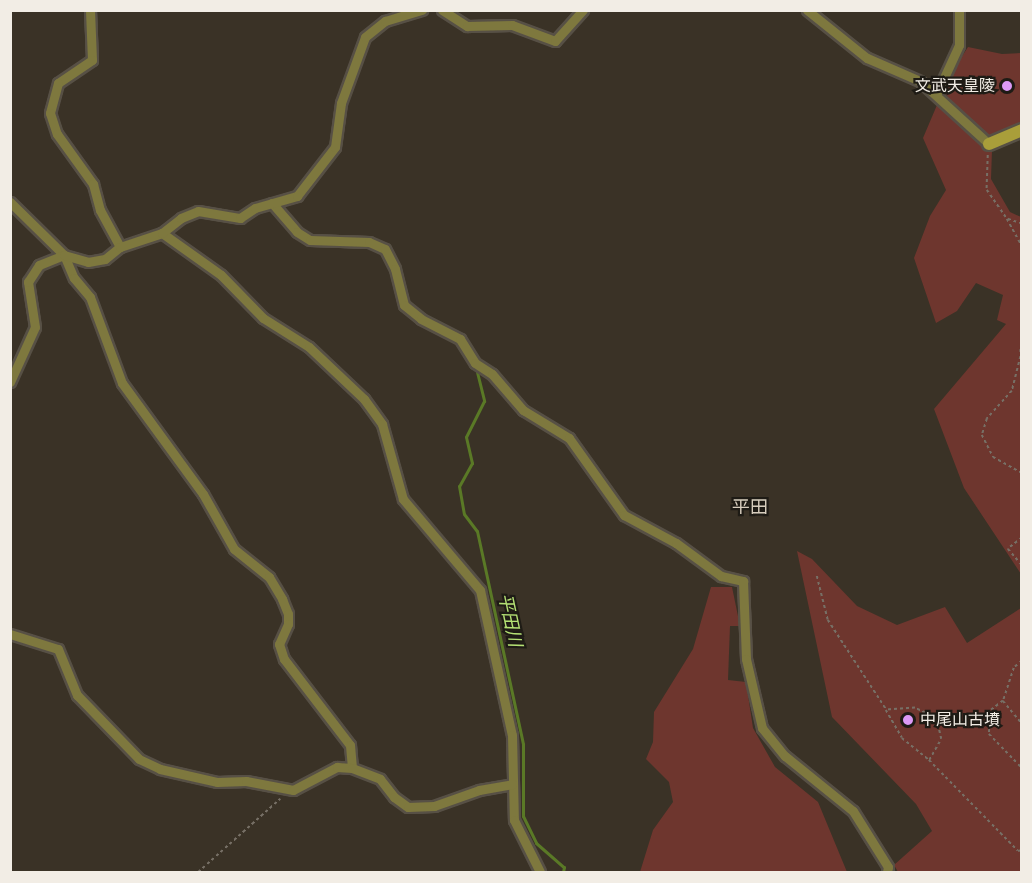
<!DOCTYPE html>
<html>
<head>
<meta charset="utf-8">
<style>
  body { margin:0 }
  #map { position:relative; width:1032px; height:883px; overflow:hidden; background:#3a3226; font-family:"Public Sans","Noto Sans JP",sans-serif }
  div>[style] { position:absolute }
  .green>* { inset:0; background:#6e362e }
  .stream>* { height:3px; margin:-1.5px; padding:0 1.5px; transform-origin:1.5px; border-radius:1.5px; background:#5a7926 }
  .path>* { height:1.5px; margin-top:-0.75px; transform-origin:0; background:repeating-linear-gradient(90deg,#777066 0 3px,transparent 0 6px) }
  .roads { filter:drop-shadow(2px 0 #575045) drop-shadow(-2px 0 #575045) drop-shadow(0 2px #575045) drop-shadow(0 -2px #575045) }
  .street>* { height:9px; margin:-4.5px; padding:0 4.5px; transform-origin:4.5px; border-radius:4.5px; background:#7e783e }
  .secondary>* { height:12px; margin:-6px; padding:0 6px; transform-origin:6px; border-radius:6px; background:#a99e3a }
  .dots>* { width:16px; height:16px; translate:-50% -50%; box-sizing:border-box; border:3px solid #1e1b15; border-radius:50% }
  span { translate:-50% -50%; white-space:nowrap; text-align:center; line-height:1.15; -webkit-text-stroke:4.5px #1e1b15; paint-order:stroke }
  .poi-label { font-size:16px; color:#f2ede5 }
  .right { translate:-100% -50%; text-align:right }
  .left { translate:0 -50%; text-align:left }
  .neighbourhood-label { font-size:18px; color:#d7cdbd }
  .water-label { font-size:18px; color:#b5e174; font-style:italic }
  .frame { position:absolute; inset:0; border:12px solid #f2ede5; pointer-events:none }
</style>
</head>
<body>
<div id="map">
  <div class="green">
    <div style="clip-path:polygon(968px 47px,1002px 54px,1021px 53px,1021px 130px,991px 137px,953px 106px,945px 92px,948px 78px)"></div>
    <div style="clip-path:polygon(937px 105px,992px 150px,991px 179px,1010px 212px,1021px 217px,1021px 574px,964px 488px,934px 409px,1006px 324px,997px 320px,1003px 295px,976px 283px,957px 311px,936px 323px,914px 258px,930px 216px,946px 190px,923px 138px)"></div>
    <div style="clip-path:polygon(797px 551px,812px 559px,857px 606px,897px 625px,945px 607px,967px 643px,1021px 608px,1021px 872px,898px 872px,894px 865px,932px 831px,916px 804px,832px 717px)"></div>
    <div style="clip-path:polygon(711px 587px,732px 587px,740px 626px,730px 626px,728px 680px,746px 682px,753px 728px,775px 767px,818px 802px,847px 872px,640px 872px,653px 830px,673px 802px,669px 782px,646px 759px,653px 742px,654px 712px,693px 649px)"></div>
  </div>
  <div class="stream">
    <div style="left:477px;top:372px;width:30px;rotate:76deg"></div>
    <div style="left:484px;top:401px;width:40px;rotate:116.6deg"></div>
    <div style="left:466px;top:437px;width:27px;rotate:77deg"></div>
    <div style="left:472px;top:463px;width:26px;rotate:119deg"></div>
    <div style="left:459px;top:486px;width:28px;rotate:80deg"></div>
    <div style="left:464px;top:514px;width:21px;rotate:53deg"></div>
    <div style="left:477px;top:531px;width:218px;rotate:77.8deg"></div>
    <div style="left:523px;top:744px;width:72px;rotate:90deg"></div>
    <div style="left:523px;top:816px;width:30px;rotate:64deg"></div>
    <div style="left:536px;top:843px;width:37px;rotate:41deg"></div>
    <div style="left:564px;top:867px;width:5px;rotate:101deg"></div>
  </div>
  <div class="path">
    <div style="left:988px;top:155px;width:35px;rotate:92deg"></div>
    <div style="left:987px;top:190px;width:35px;rotate:55deg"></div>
    <div style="left:1022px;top:224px;width:16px;rotate:-162deg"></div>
    <div style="left:1007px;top:219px;width:31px;rotate:61deg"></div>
    <div style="left:1022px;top:351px;width:41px;rotate:104deg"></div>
    <div style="left:1012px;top:391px;width:38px;rotate:132deg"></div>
    <div style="left:987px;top:419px;width:17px;rotate:107deg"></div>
    <div style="left:982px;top:435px;width:25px;rotate:63deg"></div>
    <div style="left:993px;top:457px;width:33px;rotate:29deg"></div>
    <div style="left:1020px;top:352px;width:16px;rotate:-83deg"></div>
    <div style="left:1022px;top:538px;width:18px;rotate:142deg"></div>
    <div style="left:1008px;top:549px;width:21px;rotate:49deg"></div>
    <div style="left:817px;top:576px;width:45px;rotate:76deg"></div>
    <div style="left:828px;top:620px;width:106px;rotate:56.9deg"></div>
    <div style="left:1022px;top:661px;width:11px;rotate:139deg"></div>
    <div style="left:1014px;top:668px;width:35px;rotate:108deg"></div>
    <div style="left:1003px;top:701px;width:30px;rotate:50deg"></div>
    <div style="left:1003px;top:701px;width:16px;rotate:142deg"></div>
    <div style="left:990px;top:711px;width:23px;rotate:92deg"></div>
    <div style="left:989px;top:734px;width:47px;rotate:45.9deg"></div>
    <div style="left:929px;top:760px;width:24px;rotate:-60deg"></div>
    <div style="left:941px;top:739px;width:22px;rotate:-103deg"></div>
    <div style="left:936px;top:718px;width:23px;rotate:-155deg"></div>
    <div style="left:915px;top:708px;width:29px;rotate:176deg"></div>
    <div style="left:886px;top:710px;width:32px;rotate:60deg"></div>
    <div style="left:902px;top:738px;width:35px;rotate:39deg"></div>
    <div style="left:929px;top:760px;width:127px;rotate:45.6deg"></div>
    <div style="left:1018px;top:851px;width:4px;rotate:-14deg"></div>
    <div style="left:73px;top:872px;width:13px"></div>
    <div style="left:198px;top:872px;width:110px;rotate:-41.7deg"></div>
  </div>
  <div class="roads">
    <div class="street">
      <div style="left:90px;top:10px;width:50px;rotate:87.7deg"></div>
      <div style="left:92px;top:60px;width:41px;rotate:145.9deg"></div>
      <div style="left:58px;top:83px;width:31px;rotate:105deg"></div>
      <div style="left:50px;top:113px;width:22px;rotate:72deg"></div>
      <div style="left:57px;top:134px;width:62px;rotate:54.2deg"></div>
      <div style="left:93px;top:184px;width:27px;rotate:75deg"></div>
      <div style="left:100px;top:210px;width:42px;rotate:61.6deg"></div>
      <div style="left:442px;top:10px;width:30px;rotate:33deg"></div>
      <div style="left:467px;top:26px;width:45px;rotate:-1.3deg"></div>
      <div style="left:512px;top:25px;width:46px;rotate:20.4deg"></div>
      <div style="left:555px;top:41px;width:42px;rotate:-47.9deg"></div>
      <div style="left:807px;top:10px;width:77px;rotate:38.7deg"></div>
      <div style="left:867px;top:58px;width:58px;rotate:23.5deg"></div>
      <div style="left:920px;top:81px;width:93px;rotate:42.4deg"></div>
      <div style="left:936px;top:95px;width:55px;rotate:-65.3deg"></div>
      <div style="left:959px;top:45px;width:35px;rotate:-90deg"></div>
      <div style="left:10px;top:202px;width:76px;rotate:44.5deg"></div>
      <div style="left:64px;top:255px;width:25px;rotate:67deg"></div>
      <div style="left:74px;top:278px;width:25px;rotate:50deg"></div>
      <div style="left:90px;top:297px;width:92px;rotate:69.6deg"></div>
      <div style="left:122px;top:383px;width:137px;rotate:53.9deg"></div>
      <div style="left:203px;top:494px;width:63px;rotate:60.6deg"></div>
      <div style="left:234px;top:549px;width:45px;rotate:38.7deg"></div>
      <div style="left:269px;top:577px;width:26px;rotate:59deg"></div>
      <div style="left:282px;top:599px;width:16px;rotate:68deg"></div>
      <div style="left:288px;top:614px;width:10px;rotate:90deg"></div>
      <div style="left:288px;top:624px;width:22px;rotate:114deg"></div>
      <div style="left:279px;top:644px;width:16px;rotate:72deg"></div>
      <div style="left:284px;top:659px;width:108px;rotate:52.5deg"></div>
      <div style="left:350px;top:745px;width:23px;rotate:85deg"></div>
      <div style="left:272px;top:203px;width:38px;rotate:49deg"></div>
      <div style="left:297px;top:232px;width:15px;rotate:32deg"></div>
      <div style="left:310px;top:240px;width:59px;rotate:1.9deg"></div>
      <div style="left:369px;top:242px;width:17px;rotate:24deg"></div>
      <div style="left:385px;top:249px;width:22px;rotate:63deg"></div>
      <div style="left:395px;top:269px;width:37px;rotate:76deg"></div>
      <div style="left:404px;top:305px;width:22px;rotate:39deg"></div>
      <div style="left:421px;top:319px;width:44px;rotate:27.1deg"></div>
      <div style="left:460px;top:339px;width:28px;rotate:58deg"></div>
      <div style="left:475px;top:363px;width:20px;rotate:33deg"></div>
      <div style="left:492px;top:374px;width:48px;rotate:49.3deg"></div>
      <div style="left:523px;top:410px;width:54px;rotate:31.3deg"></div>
      <div style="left:569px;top:438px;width:95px;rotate:54.5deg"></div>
      <div style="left:624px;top:515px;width:59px;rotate:28.3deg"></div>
      <div style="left:676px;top:543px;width:56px;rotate:36.3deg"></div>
      <div style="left:721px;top:576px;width:23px;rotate:13deg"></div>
      <div style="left:743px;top:581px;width:78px;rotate:87.8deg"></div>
      <div style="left:746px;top:659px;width:71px;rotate:76.9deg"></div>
      <div style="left:762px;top:728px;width:36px;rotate:51deg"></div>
      <div style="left:785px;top:756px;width:87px;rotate:39deg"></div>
      <div style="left:853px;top:811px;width:66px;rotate:58deg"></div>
      <div style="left:888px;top:867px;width:5px;rotate:101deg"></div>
      <div style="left:162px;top:233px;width:72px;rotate:35.4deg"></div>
      <div style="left:221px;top:275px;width:60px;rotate:45.7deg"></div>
      <div style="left:263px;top:318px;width:54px;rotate:32.2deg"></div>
      <div style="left:309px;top:347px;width:76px;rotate:43.4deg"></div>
      <div style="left:364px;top:399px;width:31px;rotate:54deg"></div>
      <div style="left:382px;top:424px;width:78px;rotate:74.4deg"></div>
      <div style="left:403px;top:499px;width:119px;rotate:49.8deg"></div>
      <div style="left:480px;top:590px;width:148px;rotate:77.6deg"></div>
      <div style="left:512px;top:735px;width:85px;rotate:88.7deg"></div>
      <div style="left:514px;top:820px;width:58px;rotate:63.4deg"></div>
      <div style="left:10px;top:382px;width:60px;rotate:-65.6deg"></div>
      <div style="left:35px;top:327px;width:46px;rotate:-98.8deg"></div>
      <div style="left:28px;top:282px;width:20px;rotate:-57deg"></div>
      <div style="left:39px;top:265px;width:27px;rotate:-22deg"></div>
      <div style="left:64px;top:255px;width:25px;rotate:16deg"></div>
      <div style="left:88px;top:262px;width:17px;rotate:-10deg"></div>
      <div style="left:105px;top:259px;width:19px;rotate:-39deg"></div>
      <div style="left:120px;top:247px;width:44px;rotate:-18.4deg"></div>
      <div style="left:162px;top:233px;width:24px;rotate:-38deg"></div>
      <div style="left:181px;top:218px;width:18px;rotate:-22deg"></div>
      <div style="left:198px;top:211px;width:43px;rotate:9.5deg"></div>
      <div style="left:240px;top:218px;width:18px;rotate:-34deg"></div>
      <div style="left:255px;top:208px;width:44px;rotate:-15.9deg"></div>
      <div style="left:297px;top:196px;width:62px;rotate:-52.2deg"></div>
      <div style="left:335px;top:147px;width:44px;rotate:-82.2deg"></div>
      <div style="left:341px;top:103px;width:70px;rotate:-70deg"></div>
      <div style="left:365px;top:37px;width:26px;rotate:-39deg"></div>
      <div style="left:385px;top:21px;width:39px;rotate:-17deg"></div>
      <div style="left:10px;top:634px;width:50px;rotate:17.4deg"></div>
      <div style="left:58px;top:649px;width:50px;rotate:67.6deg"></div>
      <div style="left:77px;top:695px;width:89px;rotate:45.9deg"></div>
      <div style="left:139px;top:759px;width:23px;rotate:25deg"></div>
      <div style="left:160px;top:769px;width:58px;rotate:12.8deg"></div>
      <div style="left:217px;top:782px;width:29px;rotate:-2deg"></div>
      <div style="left:246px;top:781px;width:48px;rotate:10.8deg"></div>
      <div style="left:293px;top:790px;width:50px;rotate:-27.6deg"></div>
      <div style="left:337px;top:767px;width:15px;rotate:4deg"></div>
      <div style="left:352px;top:768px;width:30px;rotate:21deg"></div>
      <div style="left:380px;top:779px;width:23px;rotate:52deg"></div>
      <div style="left:394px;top:797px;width:17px;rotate:36deg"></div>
      <div style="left:408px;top:807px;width:26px;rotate:-2deg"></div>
      <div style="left:434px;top:806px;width:48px;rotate:-19.6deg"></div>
      <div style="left:479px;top:790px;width:34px;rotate:-10deg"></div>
    </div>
    <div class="secondary">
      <div style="left:989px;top:144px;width:36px;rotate:-23deg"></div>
    </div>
  </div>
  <div class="dots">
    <div style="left:1007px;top:86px;background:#dc99f5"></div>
    <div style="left:908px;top:720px;background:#dc99f5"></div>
  </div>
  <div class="poi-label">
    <span class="right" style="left:995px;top:86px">文武天皇陵</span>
    <span class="left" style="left:920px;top:720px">中尾山古墳</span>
  </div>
  <div class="neighbourhood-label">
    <span style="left:750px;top:507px">平田</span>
  </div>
  <div class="water-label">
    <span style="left:510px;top:620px;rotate:78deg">平田川</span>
  </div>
  <div class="frame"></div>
</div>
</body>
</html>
